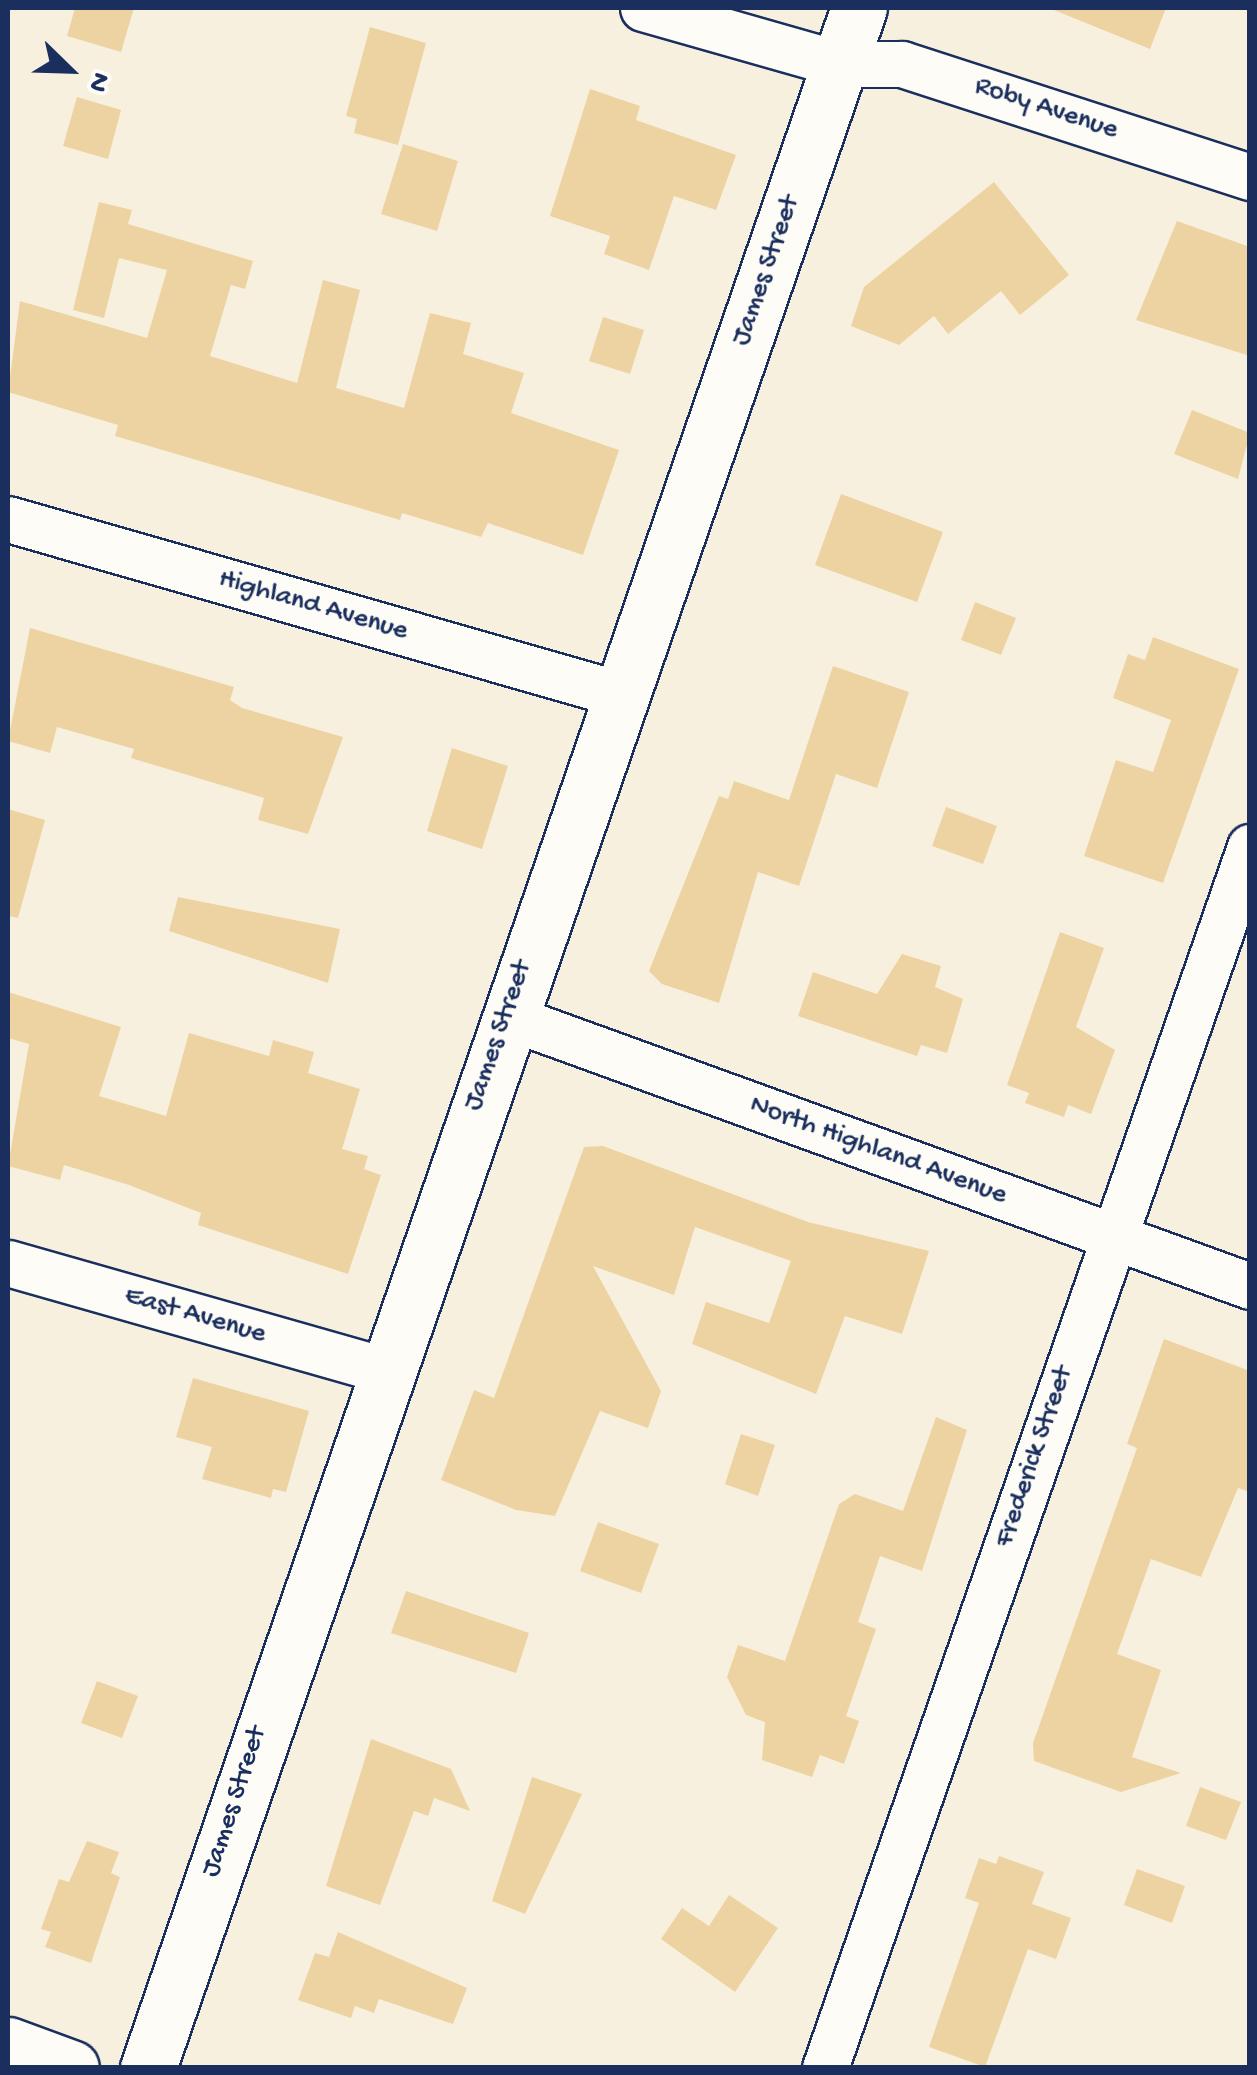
<!DOCTYPE html>
<html>
<head>
<meta charset="utf-8">
<style>
  body { margin:0 }
  #map { position:relative; width:1257px; height:2075px; overflow:hidden; background:#f8f0de; font-family:"Gochi Hand",sans-serif }
  div>[style] { position:absolute }
  .building>* { inset:0; background:#edd3a2 }
  .roads { filter:drop-shadow(2px 0 #1b2f5e) drop-shadow(-2px 0 #1b2f5e) drop-shadow(0 2px #1b2f5e) drop-shadow(0 -2px #1b2f5e) }
  .minor>* { height:45px; margin:-22.5px; padding:0 22.5px; transform-origin:22.5px; border-radius:22.5px; background:#fdfcf7 }
  .tertiary>* { height:55px; margin:-27.5px; padding:0 27.5px; transform-origin:27.5px; border-radius:27.5px; background:#fdfcf7 }
  span { translate:-50% -50%; white-space:nowrap; text-align:center; line-height:1.15; -webkit-text-stroke:9px #fdfcf7; paint-order:stroke }
  .street-label { font-size:28px; color:#1b2f5e }
  .frame { position:absolute; inset:0; border:10px solid #1b2f5e; pointer-events:none }
  .north { position:absolute; left:20px; top:20px; width:100px; height:100px; -webkit-text-stroke:8px #fdfcf7; paint-order:stroke; rotate:113deg; font-size:28px; font-weight:700; line-height:40px; text-align:center; color:#1b2f5e }
  .north::after { content:''; display:block; margin:auto; width:35px; height:45px; background:#1b2f5e; clip-path:polygon(50% 0,100% 100%,50% 72%,0 100%) }
</style>
</head>
<body>
<div id="map">
  <div class="building">
    <div style="clip-path:polygon(75px 8px,134px 8px,121px 52px,67px 36px)"></div>
    <div style="clip-path:polygon(1049px 8px,1166px 8px,1150px 49px)"></div>
    <div style="clip-path:polygon(370px 27px,426px 43px,398px 145px,354px 133px,357px 119px,346px 116px)"></div>
    <div style="clip-path:polygon(590px 89px,640px 106px,636px 120px,736px 155px,716px 210px,674px 196px,649px 270px,604px 254px,610px 236px,550px 216px)"></div>
    <div style="clip-path:polygon(77px 97px,121px 110px,108px 159px,63px 146px)"></div>
    <div style="clip-path:polygon(403px 144px,458px 161px,437px 231px,381px 214px)"></div>
    <div style="clip-path:polygon(994px 182px,1069px 275px,1020px 315px,1001px 291px,948px 334px,934px 316px,899px 345px,851px 326px,864px 287px)"></div>
    <div style="clip-path:polygon(99px 202px,132px 210px,128px 224px,253px 261px,245px 289px,231px 285px,210px 356px,297px 383px,323px 280px,360px 290px,336px 388px,404px 408px,430px 313px,471px 323px,463px 354px,524px 373px,511px 413px,619px 450px,583px 555px,488px 523px,481px 537px,402px 513px,400px 520px,115px 436px,118px 425px,8px 392px,20px 301px,147px 338px,167px 270px,119px 258px,104px 318px,73px 310px)"></div>
    <div style="clip-path:polygon(1177px 221px,1250px 247px,1250px 356px,1136px 320px)"></div>
    <div style="clip-path:polygon(603px 317px,644px 330px,630px 374px,589px 361px)"></div>
    <div style="clip-path:polygon(1192px 410px,1250px 433px,1238px 479px,1174px 454px)"></div>
    <div style="clip-path:polygon(841px 494px,943px 532px,917px 602px,815px 565px)"></div>
    <div style="clip-path:polygon(975px 602px,1016px 618px,1001px 655px,961px 640px)"></div>
    <div style="clip-path:polygon(30px 628px,234px 687px,230px 700px,242px 708px,343px 737px,308px 834px,258px 820px,264px 798px,131px 758px,134px 749px,57px 727px,50px 753px,8px 741px)"></div>
    <div style="clip-path:polygon(1153px 637px,1239px 669px,1163px 883px,1084px 856px,1116px 760px,1153px 772px,1171px 720px,1113px 698px,1128px 654px,1145px 660px)"></div>
    <div style="clip-path:polygon(833px 666px,909px 692px,877px 788px,836px 774px,799px 886px,758px 872px,719px 1003px,662px 984px,649px 971px,719px 796px,728px 799px,734px 781px,789px 800px)"></div>
    <div style="clip-path:polygon(452px 748px,508px 766px,482px 849px,427px 831px)"></div>
    <div style="clip-path:polygon(946px 807px,997px 826px,983px 864px,932px 846px)"></div>
    <div style="clip-path:polygon(8px 809px,45px 820px,18px 918px,8px 916px)"></div>
    <div style="clip-path:polygon(178px 897px,340px 929px,328px 983px,169px 931px)"></div>
    <div style="clip-path:polygon(1060px 932px,1104px 948px,1076px 1027px,1115px 1050px,1091px 1114px,1068px 1105px,1064px 1117px,1025px 1103px,1029px 1093px,1007px 1085px)"></div>
    <div style="clip-path:polygon(902px 954px,941px 966px,935px 987px,963px 999px,947px 1053px,921px 1045px,917px 1056px,798px 1016px,813px 972px,877px 994px)"></div>
    <div style="clip-path:polygon(8px 992px,121px 1027px,99px 1096px,166px 1116px,189px 1033px,269px 1056px,273px 1040px,314px 1052px,308px 1073px,360px 1089px,342px 1149px,368px 1156px,364px 1169px,381px 1175px,348px 1274px,198px 1225px,201px 1213px,129px 1185px,64px 1165px,60px 1180px,8px 1166px,29px 1044px,8px 1038px)"></div>
    <div style="clip-path:polygon(603px 1146px,808px 1222px,929px 1251px,902px 1334px,845px 1316px,816px 1394px,692px 1344px,706px 1302px,769px 1323px,791px 1261px,695px 1227px,674px 1295px,593px 1266px,661px 1391px,648px 1428px,600px 1411px,555px 1516px,516px 1510px,441px 1480px,474px 1390px,494px 1398px,584px 1147px)"></div>
    <div style="clip-path:polygon(1164px 1339px,1250px 1371px,1250px 1492px,1238px 1488px,1201px 1577px,1151px 1559px,1117px 1654px,1161px 1670px,1132px 1757px,1181px 1773px,1121px 1792px,1034px 1761px,1033px 1743px,1137px 1448px,1127px 1444px)"></div>
    <div style="clip-path:polygon(193px 1378px,309px 1411px,286px 1492px,273px 1489px,271px 1498px,202px 1479px,212px 1447px,176px 1437px)"></div>
    <div style="clip-path:polygon(936px 1417px,967px 1430px,922px 1571px,880px 1556px,858px 1622px,876px 1629px,846px 1716px,859px 1721px,844px 1764px,820px 1755px,812px 1777px,762px 1760px,765px 1722px,746px 1715px,727px 1677px,738px 1645px,785px 1661px,839px 1504px,855px 1494px,903px 1511px)"></div>
    <div style="clip-path:polygon(741px 1434px,775px 1445px,758px 1496px,725px 1484px)"></div>
    <div style="clip-path:polygon(598px 1522px,659px 1544px,641px 1593px,580px 1571px)"></div>
    <div style="clip-path:polygon(406px 1591px,529px 1633px,516px 1673px,391px 1633px)"></div>
    <div style="clip-path:polygon(97px 1681px,138px 1696px,122px 1738px,81px 1723px)"></div>
    <div style="clip-path:polygon(371px 1739px,451px 1769px,470px 1811px,434px 1798px,428px 1816px,414px 1811px,380px 1905px,326px 1886px)"></div>
    <div style="clip-path:polygon(532px 1777px,582px 1794px,525px 1914px,492px 1901px)"></div>
    <div style="clip-path:polygon(1200px 1787px,1241px 1802px,1226px 1840px,1186px 1826px)"></div>
    <div style="clip-path:polygon(87px 1841px,119px 1852px,111px 1873px,120px 1877px,91px 1963px,45px 1947px,51px 1932px,41px 1929px,59px 1879px,69px 1882px)"></div>
    <div style="clip-path:polygon(999px 1856px,1044px 1872px,1032px 1904px,1071px 1918px,1056px 1959px,1028px 1949px,985px 2067px,929px 2047px,979px 1903px,965px 1898px,979px 1858px,996px 1864px)"></div>
    <div style="clip-path:polygon(1137px 1869px,1185px 1886px,1172px 1923px,1124px 1905px)"></div>
    <div style="clip-path:polygon(729px 1895px,778px 1928px,735px 1992px,661px 1939px,682px 1908px,709px 1926px)"></div>
    <div style="clip-path:polygon(338px 1932px,467px 1988px,453px 2024px,379px 1999px,374px 2013px,355px 2006px,351px 2018px,298px 2000px,315px 1953px,329px 1957px)"></div>
  </div>
  <div class="roads">
    <div class="minor">
      <div style="left:643px;top:8px;width:204px;rotate:15.9deg"></div>
      <div style="left:839px;top:64px;width:63px"></div>
      <div style="left:902px;top:64px;width:366px;rotate:18deg"></div>
      <div style="left:8px;top:519px;width:636px;rotate:15.98deg"></div>
      <div style="left:506px;top:1016px;width:791px;rotate:19.95deg"></div>
      <div style="left:8px;top:1263px;width:390px;rotate:15.9deg"></div>
      <div style="left:825px;top:2068px;width:1293px;rotate:-70.81deg"></div>
    </div>
    <div class="tertiary">
      <div style="left:8px;top:2045px;width:67px;rotate:20.1deg"></div>
      <div style="left:148px;top:2068px;width:2179px;rotate:-70.96deg"></div>
    </div>
  </div>
  <div class="street-label">
    <span style="left:1046px;top:109px;rotate:18deg">Roby Avenue</span>
    <span style="left:767px;top:271px;rotate:-71deg">James Street</span>
    <span style="left:313px;top:606px;rotate:16deg">Highland Avenue</span>
    <span style="left:499px;top:1036px;rotate:-71deg">James Street</span>
    <span style="left:878px;top:1151px;rotate:20deg">North Highland Avenue</span>
    <span style="left:195px;top:1316px;rotate:16deg">East Avenue</span>
    <span style="left:1035px;top:1457px;rotate:-71deg">Frederick Street</span>
    <span style="left:235px;top:1802px;rotate:-72deg">James Street</span>
  </div>
  <div class="frame"></div>
  <div class="north">N</div>
</div>
</body>
</html>
